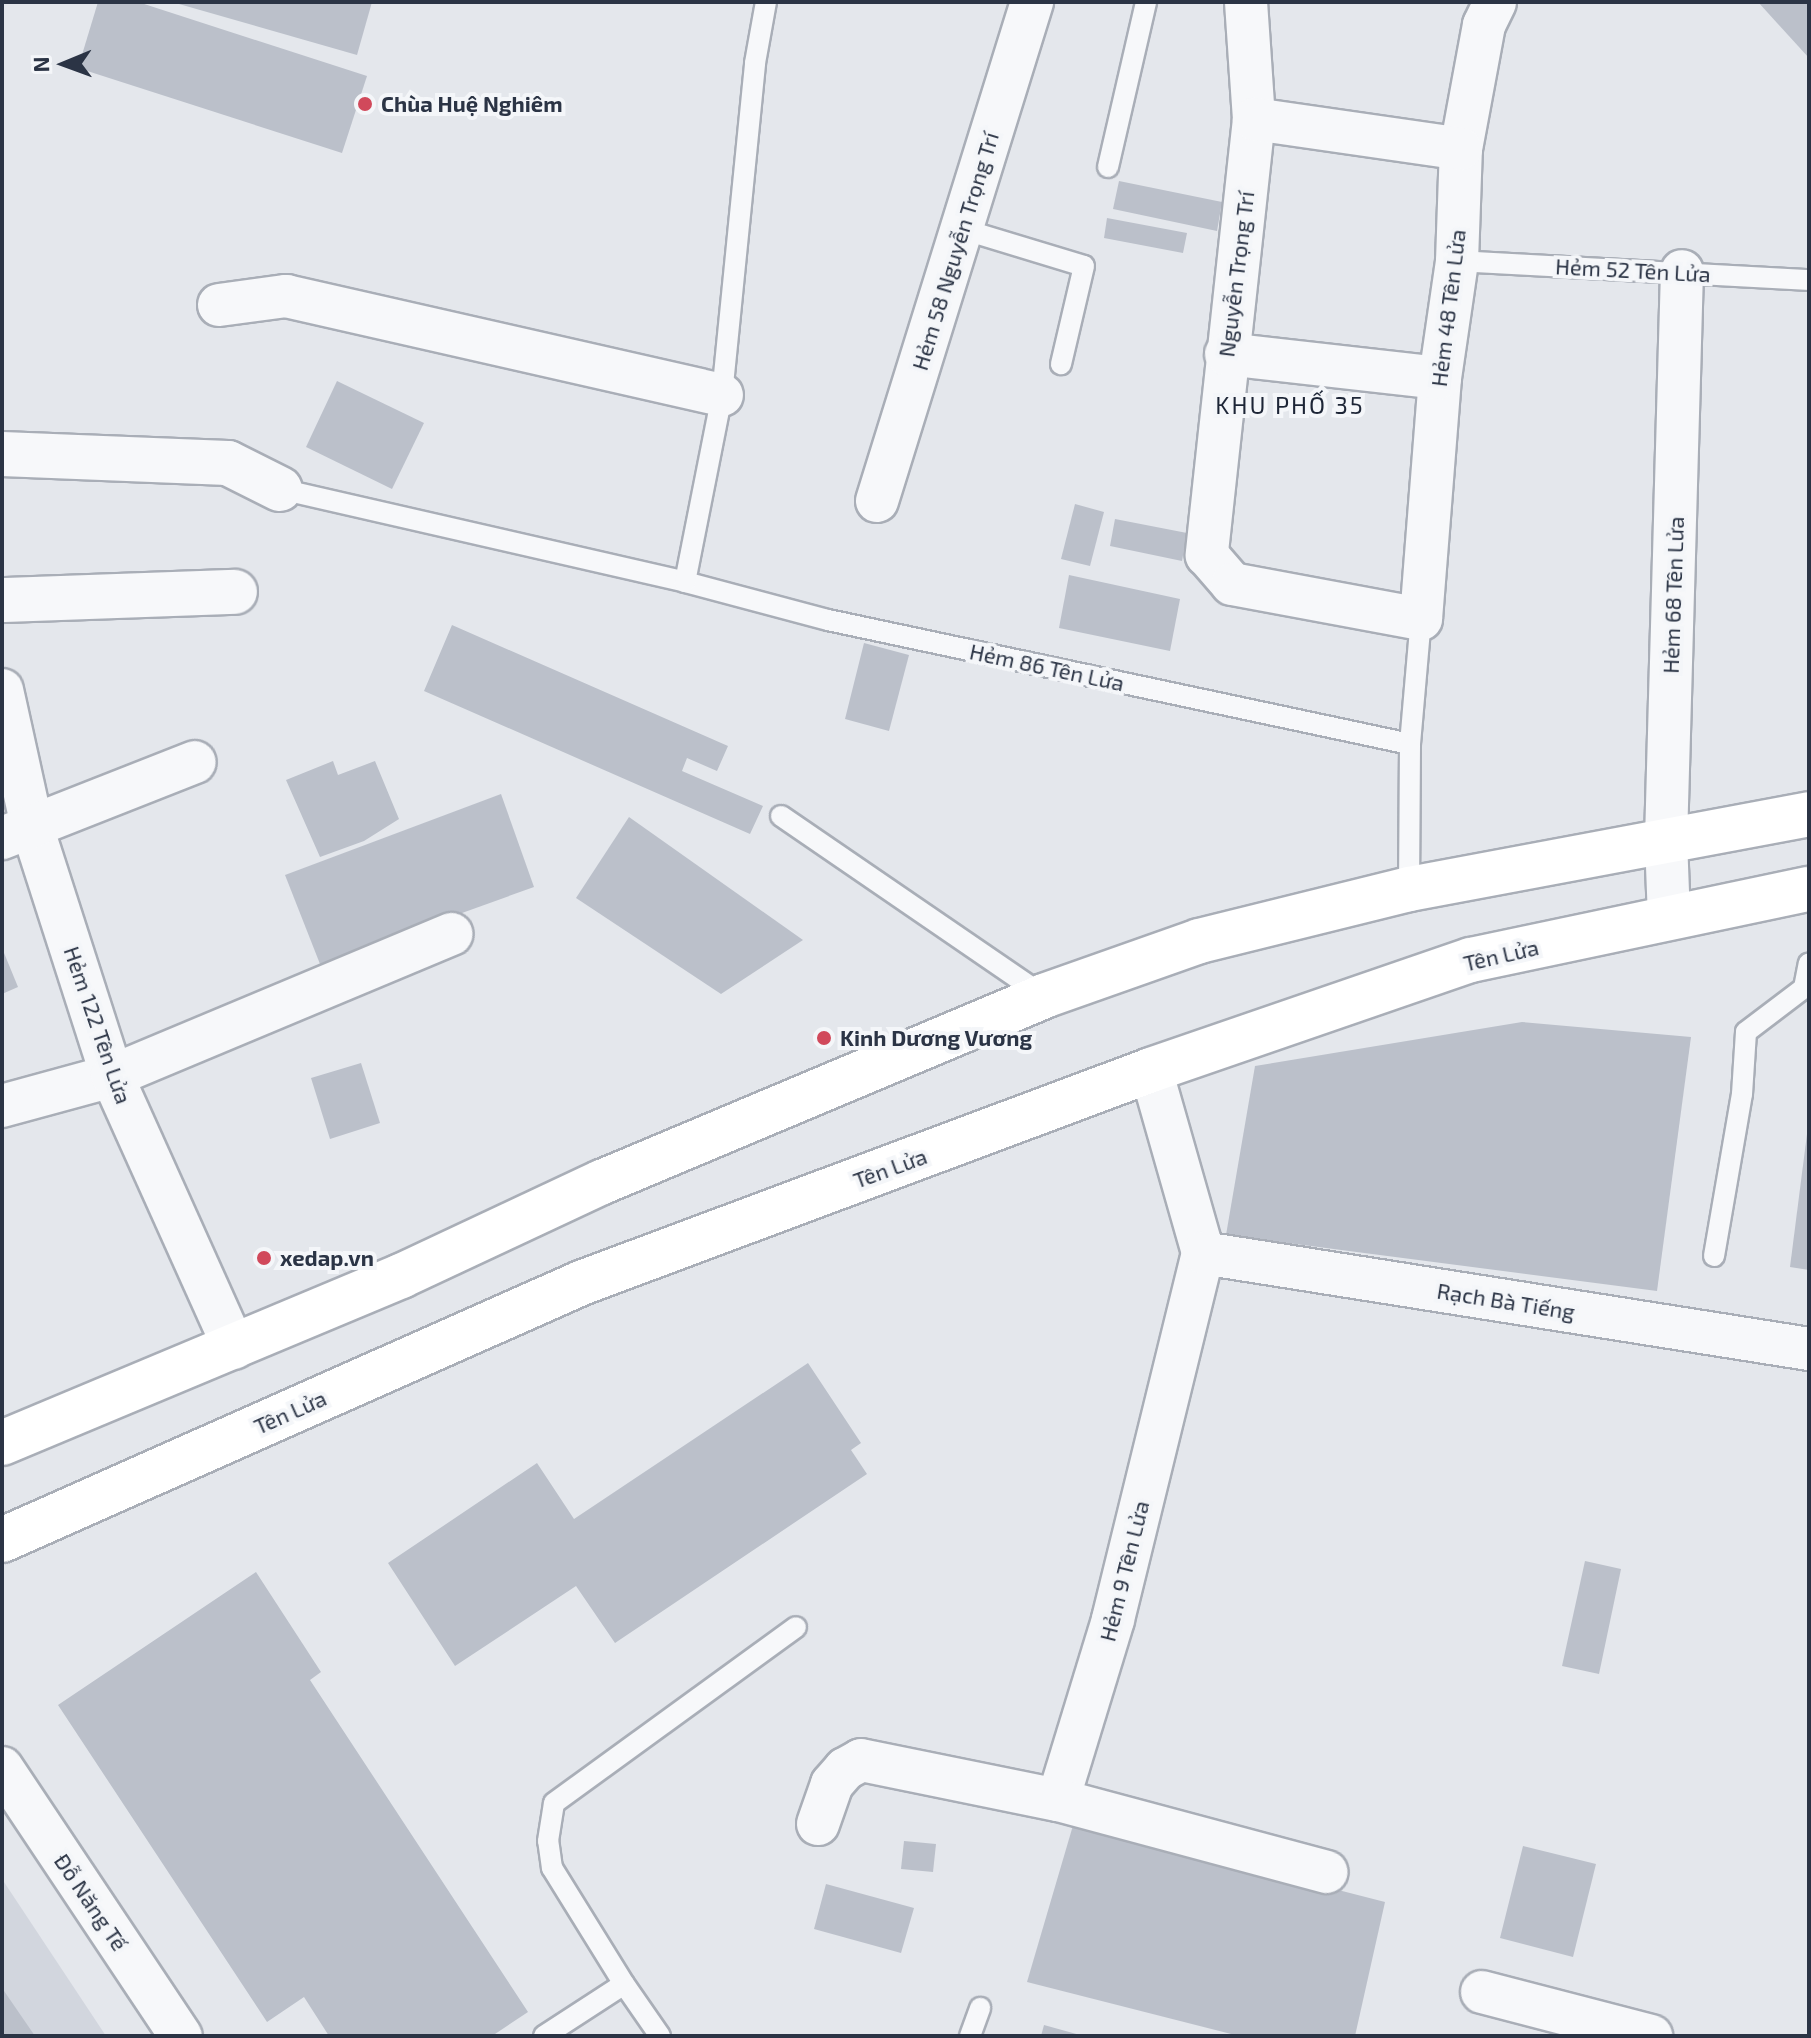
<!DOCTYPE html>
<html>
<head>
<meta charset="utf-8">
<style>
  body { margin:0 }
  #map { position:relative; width:1811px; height:2038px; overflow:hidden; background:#e4e7ec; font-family:"Exo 2",sans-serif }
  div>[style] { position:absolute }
  .built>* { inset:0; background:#d2d6de }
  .building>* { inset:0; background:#bbc0ca }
  .roads { filter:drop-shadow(2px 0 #a9aeb7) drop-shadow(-2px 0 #a9aeb7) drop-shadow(0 2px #a9aeb7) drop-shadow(0 -2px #a9aeb7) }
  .service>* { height:20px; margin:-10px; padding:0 10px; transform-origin:10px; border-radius:10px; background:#f7f8fa }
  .minor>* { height:42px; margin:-21px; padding:0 21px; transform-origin:21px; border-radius:21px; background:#f7f8fa }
  .tertiary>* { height:44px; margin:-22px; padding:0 22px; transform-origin:22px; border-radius:22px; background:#f7f8fa }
  .secondary>* { height:44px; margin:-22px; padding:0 22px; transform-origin:22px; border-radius:22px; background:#fff }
  .dots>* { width:22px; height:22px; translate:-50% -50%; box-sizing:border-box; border:4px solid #f4f6f9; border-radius:50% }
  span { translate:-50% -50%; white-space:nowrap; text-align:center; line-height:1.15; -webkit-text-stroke:8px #f4f6f9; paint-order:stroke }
  .poi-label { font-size:22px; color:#2b3445; font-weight:700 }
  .left { translate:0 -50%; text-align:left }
  .street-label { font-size:22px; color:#2b3445 }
  .neighbourhood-label { font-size:24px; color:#1d2536; letter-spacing:2px }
  .frame { position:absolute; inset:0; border:4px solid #2b3445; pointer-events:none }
  .north { position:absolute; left:24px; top:24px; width:80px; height:80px; -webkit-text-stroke:6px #f4f6f9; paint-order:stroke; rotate:269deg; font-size:22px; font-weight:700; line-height:32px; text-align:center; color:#2b3445 }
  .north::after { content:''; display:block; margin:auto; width:28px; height:36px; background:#2b3445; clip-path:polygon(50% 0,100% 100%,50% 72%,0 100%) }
</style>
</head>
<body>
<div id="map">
  <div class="built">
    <div style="clip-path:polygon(2px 1879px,106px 2036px,2px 2036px)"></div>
  </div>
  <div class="building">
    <div style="clip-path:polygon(98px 2px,138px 2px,367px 76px,342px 153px,78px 68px)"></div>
    <div style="clip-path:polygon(172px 2px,372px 2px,357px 55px)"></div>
    <div style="clip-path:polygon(1758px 2px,1809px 2px,1809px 58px)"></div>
    <div style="clip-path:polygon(1119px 181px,1222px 202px,1217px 231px,1113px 209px)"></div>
    <div style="clip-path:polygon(1107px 218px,1187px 233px,1183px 253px,1104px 238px)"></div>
    <div style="clip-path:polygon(337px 381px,424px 423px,392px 489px,306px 447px)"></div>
    <div style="clip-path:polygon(1075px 504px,1104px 512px,1090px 566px,1061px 559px)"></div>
    <div style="clip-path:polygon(1115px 519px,1187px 533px,1182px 561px,1110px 546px)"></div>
    <div style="clip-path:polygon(1069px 575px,1180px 599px,1170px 651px,1059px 628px)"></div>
    <div style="clip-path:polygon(452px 625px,728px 746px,717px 771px,687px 758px,682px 771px,763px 806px,750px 834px,424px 691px)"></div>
    <div style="clip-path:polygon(864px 643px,909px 655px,889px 731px,845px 719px)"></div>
    <div style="clip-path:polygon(333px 761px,338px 775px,375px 761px,399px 819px,364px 841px,320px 857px,286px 780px)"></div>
    <div style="clip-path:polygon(501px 794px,534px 887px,320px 964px,285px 875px)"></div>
    <div style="clip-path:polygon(629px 817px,803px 940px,721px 994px,576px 898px)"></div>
    <div style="clip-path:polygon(2px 948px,18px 987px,2px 994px)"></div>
    <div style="clip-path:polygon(1522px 1022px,1691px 1037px,1657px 1291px,1226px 1235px,1255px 1066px)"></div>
    <div style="clip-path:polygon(361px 1063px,380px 1123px,330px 1139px,311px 1078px)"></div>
    <div style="clip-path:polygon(1807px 1134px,1809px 1134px,1809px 1270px,1790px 1267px)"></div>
    <div style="clip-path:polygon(808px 1363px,861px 1443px,851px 1450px,867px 1474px,615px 1643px,576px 1586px,455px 1666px,388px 1563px,537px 1463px,574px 1519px)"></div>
    <div style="clip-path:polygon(1585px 1561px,1621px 1569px,1599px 1674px,1562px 1666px)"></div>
    <div style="clip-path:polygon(256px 1572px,321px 1672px,310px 1680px,528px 2012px,492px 2036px,329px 2036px,304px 1997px,267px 2022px,58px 1705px)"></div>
    <div style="clip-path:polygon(1074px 1822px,1385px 1902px,1355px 2036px,1239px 2036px,1027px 1982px)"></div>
    <div style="clip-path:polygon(904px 1841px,936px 1844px,933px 1872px,901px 1869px)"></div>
    <div style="clip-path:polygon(1523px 1846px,1596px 1864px,1573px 1957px,1500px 1938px)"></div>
    <div style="clip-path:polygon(826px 1884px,914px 1908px,901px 1953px,814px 1929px)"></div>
    <div style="clip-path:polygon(2px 1988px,35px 2036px,2px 2036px)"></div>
    <div style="clip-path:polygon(1044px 2025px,1080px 2035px,1080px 2036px,1041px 2036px)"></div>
  </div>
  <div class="roads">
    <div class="service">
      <div style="left:1108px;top:167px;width:169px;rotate:-77deg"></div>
      <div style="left:962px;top:229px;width:127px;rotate:16.9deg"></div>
      <div style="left:1084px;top:266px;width:101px;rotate:103.2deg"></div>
      <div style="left:1457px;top:261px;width:353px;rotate:3.1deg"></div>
      <div style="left:280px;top:489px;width:416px;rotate:12.9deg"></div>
      <div style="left:685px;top:582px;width:148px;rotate:14.9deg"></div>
      <div style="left:828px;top:620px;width:595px;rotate:12.03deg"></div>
      <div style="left:685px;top:582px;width:191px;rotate:-78.8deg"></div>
      <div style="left:722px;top:395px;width:334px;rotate:-84.3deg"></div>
      <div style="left:755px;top:63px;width:62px;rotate:-79.8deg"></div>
      <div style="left:781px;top:816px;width:319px;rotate:34.4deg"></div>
      <div style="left:1409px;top:889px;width:145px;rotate:-89.6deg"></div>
      <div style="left:1410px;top:744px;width:125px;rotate:-85deg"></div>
      <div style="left:1714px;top:1256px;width:164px;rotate:-80.2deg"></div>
      <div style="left:1742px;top:1094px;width:62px;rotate:-86.3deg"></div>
      <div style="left:1746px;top:1032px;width:73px;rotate:-37.2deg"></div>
      <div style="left:1804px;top:988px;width:25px;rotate:-79deg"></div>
      <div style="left:624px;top:1984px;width:63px;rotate:55.3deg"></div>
      <div style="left:544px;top:2036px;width:95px;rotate:-33deg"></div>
      <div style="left:624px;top:1984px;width:137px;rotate:-121.8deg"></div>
      <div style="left:552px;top:1868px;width:27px;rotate:-98deg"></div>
      <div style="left:548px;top:1841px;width:38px;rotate:-81deg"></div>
      <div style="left:554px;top:1803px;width:299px;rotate:-36deg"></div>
      <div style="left:970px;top:2036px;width:30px;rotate:-70deg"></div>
    </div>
    <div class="minor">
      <div style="left:1246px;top:2px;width:117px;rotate:86.1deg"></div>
      <div style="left:1254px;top:119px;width:439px;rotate:96.2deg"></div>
      <div style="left:1207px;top:555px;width:38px;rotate:49deg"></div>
      <div style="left:1232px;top:584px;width:192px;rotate:10.5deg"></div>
      <div style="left:1421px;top:619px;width:242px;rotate:-85.5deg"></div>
      <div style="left:1440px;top:378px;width:118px;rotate:-81.7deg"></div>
      <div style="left:1457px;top:261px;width:112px;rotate:-88deg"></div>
      <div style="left:1461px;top:149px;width:126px;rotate:-79.5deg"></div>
      <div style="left:1484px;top:25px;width:25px;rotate:-64deg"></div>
      <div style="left:1254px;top:119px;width:209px;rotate:8.2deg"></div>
      <div style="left:219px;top:305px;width:68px;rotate:-7.7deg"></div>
      <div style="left:286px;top:296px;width:447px;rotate:12.8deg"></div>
      <div style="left:1226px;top:354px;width:215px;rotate:6.4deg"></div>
      <div style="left:877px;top:501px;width:523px;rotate:-72.74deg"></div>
      <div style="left:2px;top:690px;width:140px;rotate:77.6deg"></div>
      <div style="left:32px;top:827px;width:262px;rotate:72.2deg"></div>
      <div style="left:112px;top:1076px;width:298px;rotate:65.8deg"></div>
      <div style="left:2px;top:838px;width:207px;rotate:-21.5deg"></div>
      <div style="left:1669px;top:918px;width:78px;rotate:-92.2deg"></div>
      <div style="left:1666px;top:840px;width:569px;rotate:-88.39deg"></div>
      <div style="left:1151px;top:1070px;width:190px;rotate:74.1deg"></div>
      <div style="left:1203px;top:1253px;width:378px;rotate:103.8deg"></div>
      <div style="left:1113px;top:1620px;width:188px;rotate:107deg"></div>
      <div style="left:1058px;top:1800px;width:278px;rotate:15deg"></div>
      <div style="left:2px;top:1106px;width:114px;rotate:-15.3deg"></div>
      <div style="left:112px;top:1076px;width:368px;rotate:-22.7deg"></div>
      <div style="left:1203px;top:1253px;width:614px;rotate:9deg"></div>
      <div style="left:2px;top:1768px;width:322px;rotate:56.3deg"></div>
      <div style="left:818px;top:1824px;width:42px;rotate:-70.7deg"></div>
      <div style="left:832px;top:1784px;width:20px;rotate:-49deg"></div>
      <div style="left:845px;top:1769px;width:18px;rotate:-29deg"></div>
      <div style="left:861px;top:1760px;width:201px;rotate:11.5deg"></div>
      <div style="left:1482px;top:1992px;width:175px;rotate:14.6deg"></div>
    </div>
    <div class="tertiary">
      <div style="left:2px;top:454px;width:226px;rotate:2.3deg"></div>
      <div style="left:228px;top:463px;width:58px;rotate:26.6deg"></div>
      <div style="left:2px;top:600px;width:233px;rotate:-2deg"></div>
    </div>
    <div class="secondary">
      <div style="left:2px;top:1443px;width:433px;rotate:-22.7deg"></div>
      <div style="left:401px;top:1276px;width:222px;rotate:-25.1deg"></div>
      <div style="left:602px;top:1182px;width:480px;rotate:-22.8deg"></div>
      <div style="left:1044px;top:996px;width:164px;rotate:-19.5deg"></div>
      <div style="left:1199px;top:941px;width:216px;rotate:-13.9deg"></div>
      <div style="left:1409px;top:889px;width:407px;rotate:-10.6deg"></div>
      <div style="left:2px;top:1540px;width:633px;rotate:-23.93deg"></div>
      <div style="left:581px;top:1283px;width:608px;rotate:-20.49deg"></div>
      <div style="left:1151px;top:1070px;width:338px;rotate:-19deg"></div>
      <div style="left:1471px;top:960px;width:345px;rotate:-11.9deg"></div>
    </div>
  </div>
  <div class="dots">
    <div style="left:365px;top:104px;background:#d1495b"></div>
    <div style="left:824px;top:1038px;background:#d1495b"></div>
    <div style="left:264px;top:1258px;background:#d1495b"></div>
  </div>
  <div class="poi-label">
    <span class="left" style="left:381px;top:104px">Chùa Huệ Nghiêm</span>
    <span class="left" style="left:840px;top:1038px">Kinh Dương Vương</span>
    <span class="left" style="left:280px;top:1258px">xedap.vn</span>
  </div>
  <div class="street-label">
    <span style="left:955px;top:251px;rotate:-73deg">Hẻm 58 Nguyễn Trọng Trí</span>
    <span style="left:1633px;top:270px;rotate:3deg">Hẻm 52 Tên Lửa</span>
    <span style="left:1236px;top:274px;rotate:-83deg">Nguyễn Trọng Trí</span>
    <span style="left:1448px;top:308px;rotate:-83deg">Hẻm 48 Tên Lửa</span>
    <span style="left:1673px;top:595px;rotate:-88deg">Hẻm 68 Tên Lửa</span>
    <span style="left:1047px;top:667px;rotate:12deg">Hẻm 86 Tên Lửa</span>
    <span style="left:1501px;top:955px;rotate:-13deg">Tên Lửa</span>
    <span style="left:98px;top:1025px;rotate:71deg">Hẻm 122 Tên Lửa</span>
    <span style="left:890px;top:1168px;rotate:-20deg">Tên Lửa</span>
    <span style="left:1506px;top:1301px;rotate:9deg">Rạch Bà Tiếng</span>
    <span style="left:290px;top:1412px;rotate:-24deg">Tên Lửa</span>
    <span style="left:1124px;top:1571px;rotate:-76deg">Hẻm 9 Tên Lửa</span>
    <span style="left:91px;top:1902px;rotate:56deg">Đỗ Năng Tế</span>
  </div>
  <div class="neighbourhood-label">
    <span style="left:1290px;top:405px">KHU PHỐ 35</span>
  </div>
  <div class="frame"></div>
  <div class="north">N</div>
</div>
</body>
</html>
